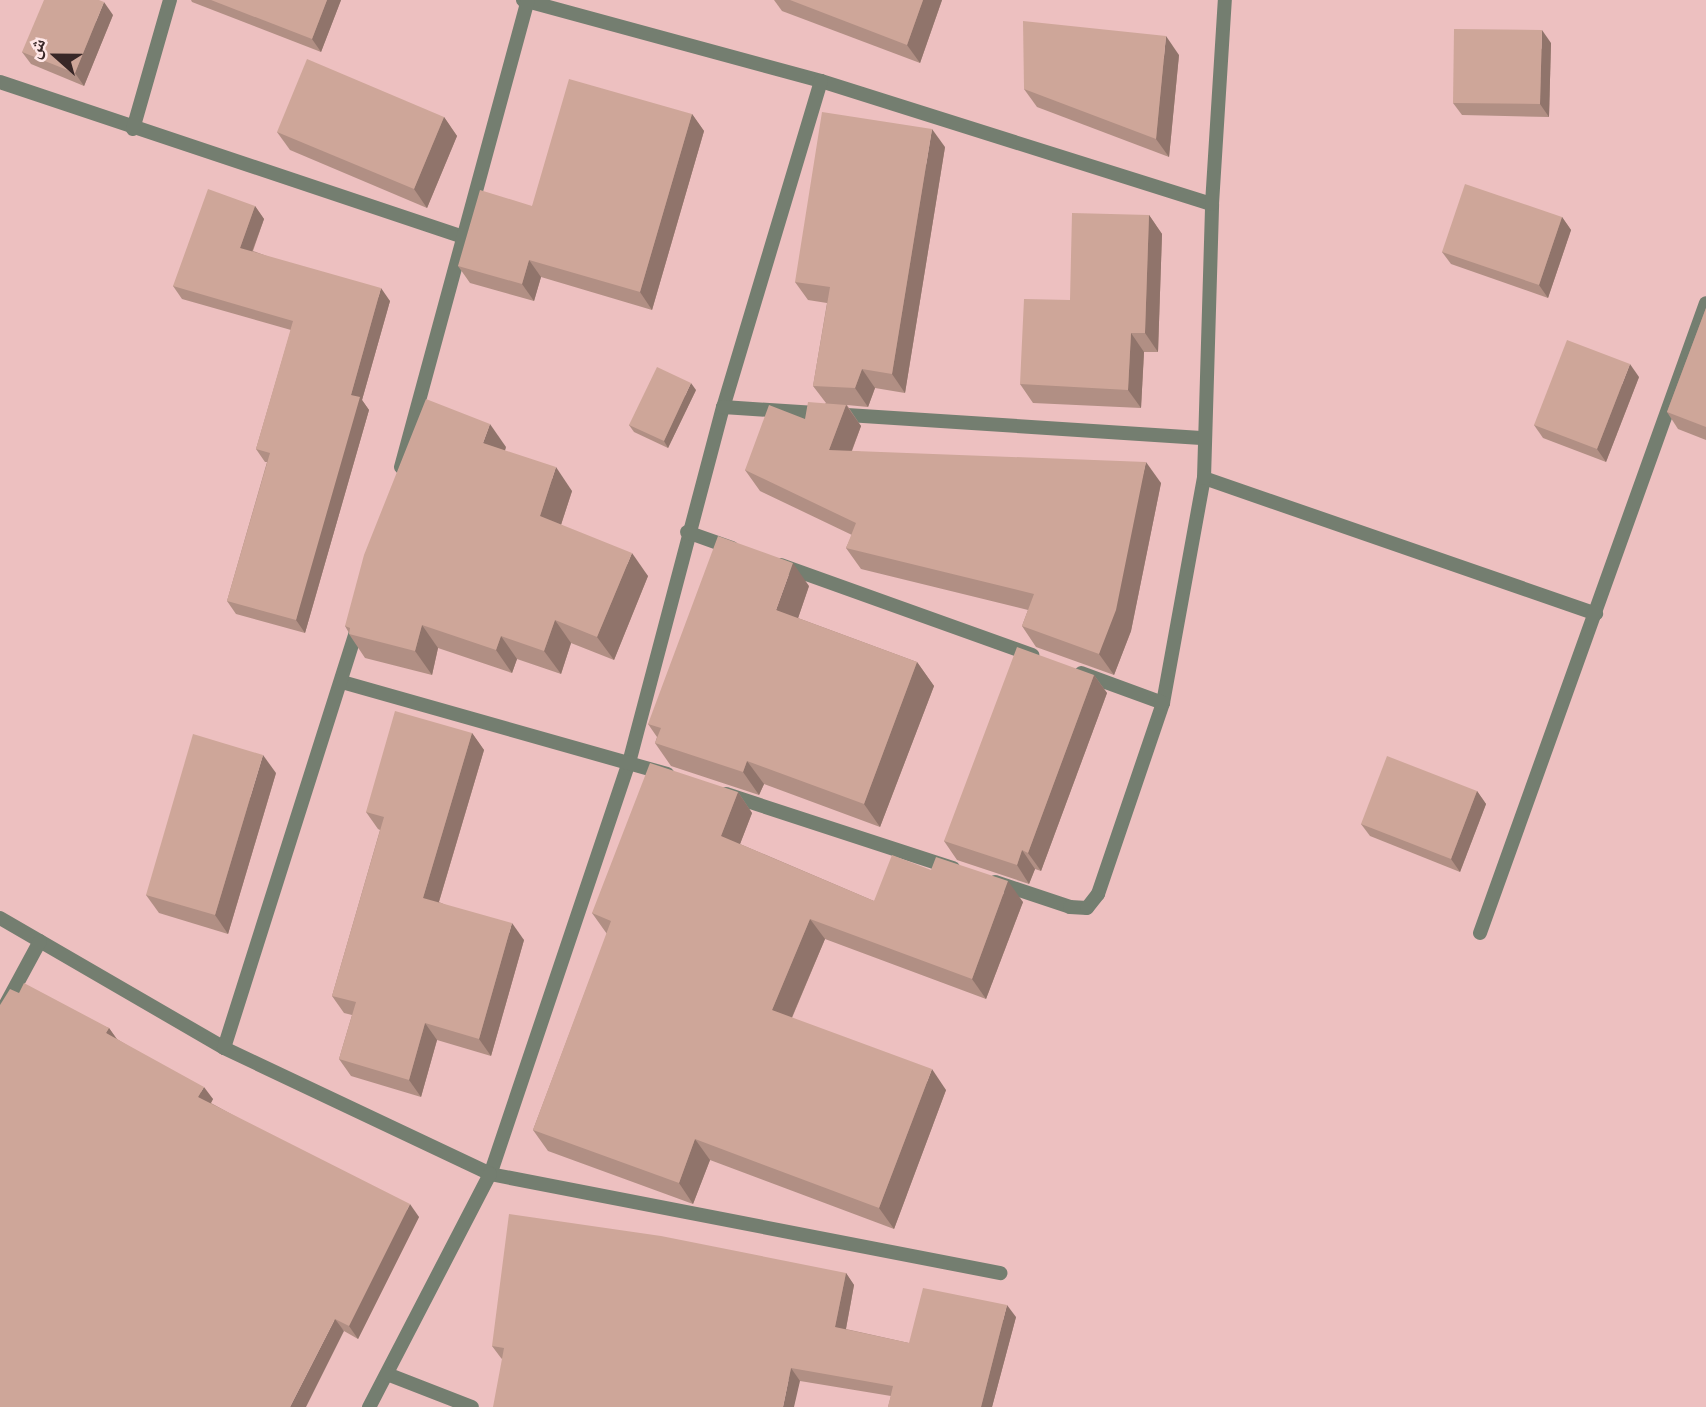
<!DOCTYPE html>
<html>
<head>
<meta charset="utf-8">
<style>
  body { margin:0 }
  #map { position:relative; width:1706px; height:1407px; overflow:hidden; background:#edc0c0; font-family:Cabin,"Noto Naskh Arabic",sans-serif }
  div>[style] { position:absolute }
  .street>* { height:14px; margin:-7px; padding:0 7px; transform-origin:7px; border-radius:7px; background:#747e70 }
  .wall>* { inset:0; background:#b18f84 }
  .shaded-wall>* { inset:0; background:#90746b }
  .building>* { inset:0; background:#cea699 }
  span { translate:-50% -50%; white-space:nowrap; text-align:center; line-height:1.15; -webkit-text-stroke:5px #ffe7e7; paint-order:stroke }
  .north { position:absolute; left:21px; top:21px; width:70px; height:70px; -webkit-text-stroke:5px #ffe7e7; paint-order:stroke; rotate:291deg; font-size:19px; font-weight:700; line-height:28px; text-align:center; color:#382727 }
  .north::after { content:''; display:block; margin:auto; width:24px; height:32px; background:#382727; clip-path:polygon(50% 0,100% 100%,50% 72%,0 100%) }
</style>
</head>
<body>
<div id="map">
  <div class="street">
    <div style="left:523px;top:0;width:309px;rotate:15.2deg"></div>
    <div style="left:821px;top:81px;width:410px;rotate:17.5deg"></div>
    <div style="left:821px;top:81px;width:340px;rotate:106.7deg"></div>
    <div style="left:723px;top:407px;width:367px;rotate:104.8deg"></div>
    <div style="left:629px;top:762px;width:435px;rotate:108.6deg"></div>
    <div style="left:490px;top:1174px;width:520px;rotate:10.99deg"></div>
    <div style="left:0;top:82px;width:489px;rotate:18.5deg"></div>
    <div style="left:133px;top:129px;width:134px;rotate:-74deg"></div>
    <div style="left:723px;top:407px;width:483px;rotate:3.7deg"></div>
    <div style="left:401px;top:467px;width:483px;rotate:-74.8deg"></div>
    <div style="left:1204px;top:478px;width:415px;rotate:19.1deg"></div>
    <div style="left:687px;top:532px;width:48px;rotate:19.6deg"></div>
    <div style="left:781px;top:565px;width:267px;rotate:19.7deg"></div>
    <div style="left:342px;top:682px;width:338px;rotate:15.8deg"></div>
    <div style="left:1163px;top:703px;width:229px;rotate:-79.7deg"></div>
    <div style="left:1204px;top:478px;width:274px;rotate:-88.3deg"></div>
    <div style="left:1212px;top:204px;width:204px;rotate:-86.4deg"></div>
    <div style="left:726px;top:794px;width:239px;rotate:18.1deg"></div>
    <div style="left:995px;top:882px;width:79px;rotate:18.4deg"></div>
    <div style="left:1070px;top:907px;width:17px;rotate:3deg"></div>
    <div style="left:1087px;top:908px;width:18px;rotate:-52deg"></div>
    <div style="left:1098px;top:894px;width:202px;rotate:-71.2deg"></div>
    <div style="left:1163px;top:703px;width:87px;rotate:-159.9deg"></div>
    <div style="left:0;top:918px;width:259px;rotate:30.1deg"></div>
    <div style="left:224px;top:1048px;width:294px;rotate:25.3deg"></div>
    <div style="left:490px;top:1174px;width:263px;rotate:117.4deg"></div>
    <div style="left:1480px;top:933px;width:669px;rotate:-70.27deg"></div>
    <div style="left:0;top:1015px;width:84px;rotate:-61.6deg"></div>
    <div style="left:224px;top:1048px;width:444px;rotate:-72.4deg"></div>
    <div style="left:387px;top:1374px;width:91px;rotate:21.2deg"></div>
  </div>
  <div class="wall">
    <div style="clip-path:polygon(191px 0,341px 0,321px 52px,192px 2px)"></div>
    <div style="clip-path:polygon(774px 0,942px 0,920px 63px,782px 11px)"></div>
    <div style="clip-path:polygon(113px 15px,84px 86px,31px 64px,22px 52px)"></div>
    <div style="clip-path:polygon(1551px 43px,1549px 117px,1462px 115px,1453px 103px)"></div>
    <div style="clip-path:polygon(1179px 55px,1169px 157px,1037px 107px,1024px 89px)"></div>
    <div style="clip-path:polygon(692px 114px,704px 131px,652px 310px,541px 277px,534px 301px,470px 283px,458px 266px,532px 206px)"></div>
    <div style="clip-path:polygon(444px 117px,457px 136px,427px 208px,290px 150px,277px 132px)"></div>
    <div style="clip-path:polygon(945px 147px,905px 393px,875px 388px,868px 407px,847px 405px,861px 426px,852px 451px,1161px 483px,1131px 631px,1114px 675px,1036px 647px,1022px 626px,1028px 610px,861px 569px,846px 548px,852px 535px,760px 491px,745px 470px,826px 403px,813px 386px,827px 303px,808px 300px,795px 282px)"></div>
    <div style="clip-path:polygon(255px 206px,264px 219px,253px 251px,390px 301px,362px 400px,369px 410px,305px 633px,236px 614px,227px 601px,267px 462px,265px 462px,256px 449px,291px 330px,182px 299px,173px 286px)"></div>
    <div style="clip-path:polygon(1149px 215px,1162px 234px,1158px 352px,1144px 352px,1141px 408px,1033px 403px,1020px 384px,1070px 300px)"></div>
    <div style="clip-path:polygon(1562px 217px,1571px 230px,1548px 298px,1451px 264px,1442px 252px)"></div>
    <div style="clip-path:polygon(1706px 308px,1706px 440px,1678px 429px,1667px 412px)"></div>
    <div style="clip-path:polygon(1639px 377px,1606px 462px,1543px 438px,1534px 425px)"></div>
    <div style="clip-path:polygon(696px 390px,668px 448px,634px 432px,629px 425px)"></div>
    <div style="clip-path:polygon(506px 447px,505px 451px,572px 491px,561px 525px,648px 576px,614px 660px,571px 643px,561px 674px,517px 659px,512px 673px,438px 648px,432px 675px,365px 658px,349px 634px,349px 633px,345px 626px)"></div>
    <div style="clip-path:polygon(809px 586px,798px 618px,917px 662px,934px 686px,880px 827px,764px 784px,759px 795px,671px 766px,655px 743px,657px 737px,648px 724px)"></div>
    <div style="clip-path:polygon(1094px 675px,1107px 693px,1041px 871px,1035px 869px,1029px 884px,957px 860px,944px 841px)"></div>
    <div style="clip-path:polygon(472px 733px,484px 750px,439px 902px,524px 940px,491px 1056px,437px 1040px,421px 1097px,351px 1076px,339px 1059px,352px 1015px,344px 1013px,332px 996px,380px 830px,378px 829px,366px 812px)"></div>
    <div style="clip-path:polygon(276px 773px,228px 934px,159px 913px,146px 895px)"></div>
    <div style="clip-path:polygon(1477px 791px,1486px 804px,1460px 872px,1370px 836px,1361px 824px)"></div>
    <div style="clip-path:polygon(738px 792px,752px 813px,740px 844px,874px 901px,931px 870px,1023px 902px,986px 999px,825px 939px,792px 1018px,946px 1090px,894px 1229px,710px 1160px,693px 1204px,548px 1151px,533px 1130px,607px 934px,592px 913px)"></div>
    <div style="clip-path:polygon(19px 993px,109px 1028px,117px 1039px,213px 1099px,211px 1103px,419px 1217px,358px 1339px,344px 1331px)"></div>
    <div style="clip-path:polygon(846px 1273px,854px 1285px,846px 1329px,909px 1343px,1016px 1317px,992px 1407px,888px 1407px,891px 1396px,800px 1381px,502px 1359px,501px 1358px,492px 1346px)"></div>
  </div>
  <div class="shaded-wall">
    <div style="clip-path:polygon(327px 0,341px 0,321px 52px,312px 39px)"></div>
    <div style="clip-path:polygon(923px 0,942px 0,920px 63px,907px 45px)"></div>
    <div style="clip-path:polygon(104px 2px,113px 15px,84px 86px,75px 73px)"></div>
    <div style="clip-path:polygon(1542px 30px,1551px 43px,1549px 117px,1540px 104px)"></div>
    <div style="clip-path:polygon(1166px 36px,1179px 55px,1169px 157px,1156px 139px)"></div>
    <div style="clip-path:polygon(692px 114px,704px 131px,652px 310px,640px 292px)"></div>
    <div style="clip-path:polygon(444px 117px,457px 136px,427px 208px,414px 189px)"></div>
    <div style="clip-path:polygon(932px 129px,945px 147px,905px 393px,892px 374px)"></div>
    <div style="clip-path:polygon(255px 206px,264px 219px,249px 260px,240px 248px)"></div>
    <div style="clip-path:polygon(1149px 215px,1162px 234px,1158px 352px,1145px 333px)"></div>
    <div style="clip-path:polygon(1562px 217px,1571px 230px,1548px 298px,1539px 285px)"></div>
    <div style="clip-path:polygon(529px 260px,541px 277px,534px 301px,522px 284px)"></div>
    <div style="clip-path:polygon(381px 288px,390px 301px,362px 400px,369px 410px,305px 633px,296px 620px,351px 395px)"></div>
    <div style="clip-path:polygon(1131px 333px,1144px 352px,1141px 408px,1128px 390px)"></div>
    <div style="clip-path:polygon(1630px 364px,1639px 377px,1606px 462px,1597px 449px)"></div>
    <div style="clip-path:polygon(862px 369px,875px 388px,868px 407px,855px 388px)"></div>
    <div style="clip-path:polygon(691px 383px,696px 390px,668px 448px,664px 441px)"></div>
    <div style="clip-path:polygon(846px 405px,861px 426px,844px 471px,829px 450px)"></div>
    <div style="clip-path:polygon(490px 424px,506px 447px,499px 466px,483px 443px)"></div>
    <div style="clip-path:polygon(1146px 462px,1161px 483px,1131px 631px,1114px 675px,1099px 654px)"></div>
    <div style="clip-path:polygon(556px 467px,572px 491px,556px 540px,540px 516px)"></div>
    <div style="clip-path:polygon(632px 553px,648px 576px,614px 660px,597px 637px)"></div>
    <div style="clip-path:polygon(793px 563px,809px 586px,793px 633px,776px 610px)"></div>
    <div style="clip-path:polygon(555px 620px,571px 643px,561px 674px,544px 651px)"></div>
    <div style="clip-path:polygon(422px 625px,438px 648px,432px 675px,415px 651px)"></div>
    <div style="clip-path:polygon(501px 636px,517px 659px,512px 673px,496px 650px)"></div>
    <div style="clip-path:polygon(917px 662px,934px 686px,880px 827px,864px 804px)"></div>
    <div style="clip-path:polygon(1094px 675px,1107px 693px,1041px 871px,1028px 853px)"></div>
    <div style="clip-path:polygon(472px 733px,484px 750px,435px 915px,423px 898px)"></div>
    <div style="clip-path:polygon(263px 755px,276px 773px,228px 934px,215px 915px)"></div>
    <div style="clip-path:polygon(747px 761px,764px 784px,759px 795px,743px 772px)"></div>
    <div style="clip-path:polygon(1477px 791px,1486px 804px,1460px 872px,1451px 859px)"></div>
    <div style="clip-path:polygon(738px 792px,752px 813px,735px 857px,721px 836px)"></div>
    <div style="clip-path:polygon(1022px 850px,1035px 869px,1029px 884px,1017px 865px)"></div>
    <div style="clip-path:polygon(1008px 881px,1023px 902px,986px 999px,972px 979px)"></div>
    <div style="clip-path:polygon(810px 919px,825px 939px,786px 1031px,772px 1010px)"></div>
    <div style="clip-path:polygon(512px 923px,524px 940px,491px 1056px,479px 1039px)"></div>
    <div style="clip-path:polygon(425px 1023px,437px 1040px,421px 1097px,409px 1080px)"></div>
    <div style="clip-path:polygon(109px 1028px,118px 1041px,106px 1033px)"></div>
    <div style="clip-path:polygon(932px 1069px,946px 1090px,894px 1229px,879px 1208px)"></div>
    <div style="clip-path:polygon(204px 1087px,213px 1099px,207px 1110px,198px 1097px)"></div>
    <div style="clip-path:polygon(695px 1139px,710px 1160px,693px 1204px,679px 1183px)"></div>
    <div style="clip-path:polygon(410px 1204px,419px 1217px,358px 1339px,349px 1326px)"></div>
    <div style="clip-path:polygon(846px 1273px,854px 1285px,844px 1339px,835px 1327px)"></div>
    <div style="clip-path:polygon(1007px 1305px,1016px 1317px,992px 1407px,981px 1407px)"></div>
    <div style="clip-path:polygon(335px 1319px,344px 1331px,306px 1407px,290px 1407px)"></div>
    <div style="clip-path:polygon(791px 1368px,800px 1381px,794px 1407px,783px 1407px)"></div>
  </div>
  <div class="building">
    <div style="clip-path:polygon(44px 0,99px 0,104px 2px,75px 73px,22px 52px)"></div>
    <div style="clip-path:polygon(211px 0,327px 0,312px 39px)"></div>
    <div style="clip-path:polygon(790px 0,923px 0,907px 45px)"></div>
    <div style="clip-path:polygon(1023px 21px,1166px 36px,1156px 139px,1024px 89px)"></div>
    <div style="clip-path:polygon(1454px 29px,1542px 30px,1540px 104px,1453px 103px)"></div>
    <div style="clip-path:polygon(307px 59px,444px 117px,414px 189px,277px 132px)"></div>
    <div style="clip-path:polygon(569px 79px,692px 114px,640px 292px,529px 260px,522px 284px,458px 266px,480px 190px,532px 206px)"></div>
    <div style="clip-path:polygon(822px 112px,932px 129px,892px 374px,862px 369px,855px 388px,813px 386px,830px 287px,795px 282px)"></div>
    <div style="clip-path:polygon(1465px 184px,1562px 217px,1539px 285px,1442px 252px)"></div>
    <div style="clip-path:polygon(208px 189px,255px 206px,240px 248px,381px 288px,351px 395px,360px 397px,296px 620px,227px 601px,270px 453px,256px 449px,293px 321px,173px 286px)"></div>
    <div style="clip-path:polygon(1072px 213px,1149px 215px,1145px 333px,1131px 333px,1128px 390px,1020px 384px,1024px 299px,1070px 300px)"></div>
    <div style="clip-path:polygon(1706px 308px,1706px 427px,1667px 412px)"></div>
    <div style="clip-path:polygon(1567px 340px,1630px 364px,1597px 449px,1534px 425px)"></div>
    <div style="clip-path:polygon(657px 367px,691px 383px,664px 441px,629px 425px)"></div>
    <div style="clip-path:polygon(426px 399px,490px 424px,483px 443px,556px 467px,540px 516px,632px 553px,597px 637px,555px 620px,544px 651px,501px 636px,496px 650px,422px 625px,415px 651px,349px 634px,350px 628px,345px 626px,364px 555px)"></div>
    <div style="clip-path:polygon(808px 402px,846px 405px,829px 450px,1146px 462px,1116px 610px,1099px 654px,1022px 626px,1034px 594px,846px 548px,856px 523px,745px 470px,769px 405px,805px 419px)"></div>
    <div style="clip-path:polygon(718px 536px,793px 563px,776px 610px,917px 662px,864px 804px,747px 761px,743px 772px,655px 743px,661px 728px,648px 724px)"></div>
    <div style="clip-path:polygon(1017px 647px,1094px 675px,1028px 853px,1022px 850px,1017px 865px,944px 841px)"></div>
    <div style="clip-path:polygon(395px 711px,472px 733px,423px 898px,512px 923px,479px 1039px,425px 1023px,409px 1080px,339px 1059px,356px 1002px,332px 996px,384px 817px,366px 812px)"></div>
    <div style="clip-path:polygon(193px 734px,263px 755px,215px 915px,146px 895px)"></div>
    <div style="clip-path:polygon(1387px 756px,1477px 791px,1451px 859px,1361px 824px)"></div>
    <div style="clip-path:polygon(650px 763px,738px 792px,721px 836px,874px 901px,892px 855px,931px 870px,936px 857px,1008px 881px,972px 979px,810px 919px,772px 1010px,932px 1069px,879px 1208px,695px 1139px,679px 1183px,533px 1130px,611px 921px,592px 913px)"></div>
    <div style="clip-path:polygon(24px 983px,109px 1028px,106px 1033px,204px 1087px,198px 1097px,410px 1204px,349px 1326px,335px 1319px,290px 1407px,0 1407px,0 1005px,10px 989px,19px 993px)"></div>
    <div style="clip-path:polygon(509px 1214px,661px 1236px,846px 1273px,835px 1327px,909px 1343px,923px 1288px,1007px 1305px,981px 1407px,888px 1407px,893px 1386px,791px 1368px,783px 1407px,493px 1407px,504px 1348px,492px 1346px)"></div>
  </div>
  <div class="north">ش</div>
</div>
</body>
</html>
